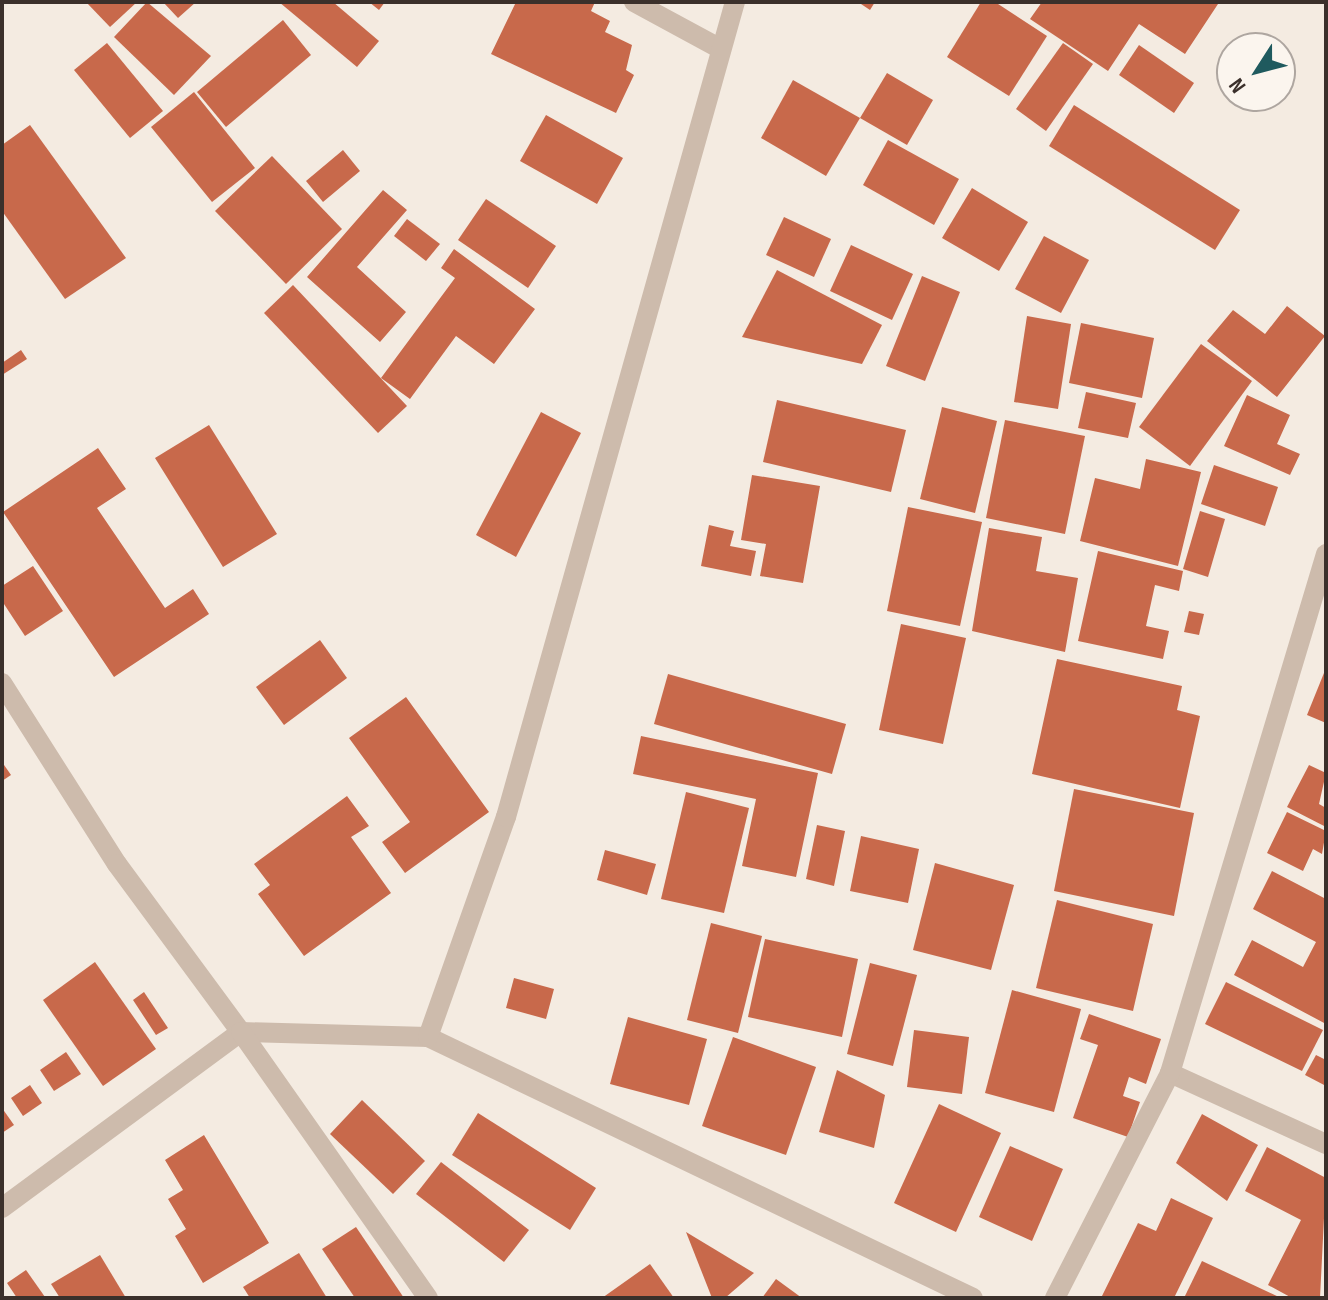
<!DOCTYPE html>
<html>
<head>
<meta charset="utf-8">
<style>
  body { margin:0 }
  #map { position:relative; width:1328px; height:1300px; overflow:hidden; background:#f4ebe1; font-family:"Sofia Sans Condensed",sans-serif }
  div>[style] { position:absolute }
  .building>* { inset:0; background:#c8694b }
  .minor>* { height:20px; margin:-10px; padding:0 10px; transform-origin:10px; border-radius:10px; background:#cdbbac }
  span { translate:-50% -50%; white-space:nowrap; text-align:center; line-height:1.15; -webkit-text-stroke:7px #fbf5ee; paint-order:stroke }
  .frame { position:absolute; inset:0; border:4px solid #3b302b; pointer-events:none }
  .north { position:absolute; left:1216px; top:32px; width:80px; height:80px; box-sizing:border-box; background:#fbf5ee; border:2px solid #aea6a0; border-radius:50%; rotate:234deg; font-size:22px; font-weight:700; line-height:32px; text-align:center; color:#3b302b }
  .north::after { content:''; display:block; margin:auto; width:28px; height:36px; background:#1f5a5e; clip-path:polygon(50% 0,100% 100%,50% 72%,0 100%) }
</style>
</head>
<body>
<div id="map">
  <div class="building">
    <div style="clip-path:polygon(86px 2px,137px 2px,110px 27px)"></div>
    <div style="clip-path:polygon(147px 2px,211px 56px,174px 95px,114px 37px)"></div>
    <div style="clip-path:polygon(163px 2px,196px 2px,178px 18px)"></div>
    <div style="clip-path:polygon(279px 2px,333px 2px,379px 41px,357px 67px)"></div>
    <div style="clip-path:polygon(369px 2px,385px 2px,379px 10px)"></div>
    <div style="clip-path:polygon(516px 2px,595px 2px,591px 11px,610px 21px,605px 32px,632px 45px,626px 70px,634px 75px,616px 113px,491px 54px)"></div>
    <div style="clip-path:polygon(858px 2px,875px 2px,870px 10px)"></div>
    <div style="clip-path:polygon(981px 2px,995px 2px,1047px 36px,1009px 96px,947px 57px)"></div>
    <div style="clip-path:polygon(1042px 2px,1214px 2px,1218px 4px,1185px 54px,1139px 24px,1108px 71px,1030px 19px)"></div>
    <div style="clip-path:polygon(283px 20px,311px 55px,226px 127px,197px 92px)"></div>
    <div style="clip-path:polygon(107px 43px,163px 111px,130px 138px,74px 70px)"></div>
    <div style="clip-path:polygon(1063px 43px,1093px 64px,1046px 131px,1016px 109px)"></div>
    <div style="clip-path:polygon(1139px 45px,1194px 83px,1174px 113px,1119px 75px)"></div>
    <div style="clip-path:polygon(887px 73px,933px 100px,907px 145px,860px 118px)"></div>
    <div style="clip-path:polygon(793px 80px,860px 118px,826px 176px,761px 138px)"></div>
    <div style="clip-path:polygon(194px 92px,255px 168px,212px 202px,151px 127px)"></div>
    <div style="clip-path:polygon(1074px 105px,1240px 210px,1215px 250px,1049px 146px)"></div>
    <div style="clip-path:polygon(546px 115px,623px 158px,597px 204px,520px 161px)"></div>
    <div style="clip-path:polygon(30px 125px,126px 258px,65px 299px,2px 211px,2px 145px)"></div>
    <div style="clip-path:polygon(888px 140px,959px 179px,934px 225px,863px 185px)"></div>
    <div style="clip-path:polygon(343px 150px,360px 171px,323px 202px,306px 181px)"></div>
    <div style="clip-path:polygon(272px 156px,342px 229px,286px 284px,215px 211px)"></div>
    <div style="clip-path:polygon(972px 188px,1028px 222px,999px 271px,942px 238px)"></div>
    <div style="clip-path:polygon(383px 190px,407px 210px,357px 267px,406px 312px,380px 342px,307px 277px)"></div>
    <div style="clip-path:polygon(486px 199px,556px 246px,528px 288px,458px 240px)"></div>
    <div style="clip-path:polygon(784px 217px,831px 239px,814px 277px,766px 255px)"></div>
    <div style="clip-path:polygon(407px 219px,440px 244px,426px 261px,394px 236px)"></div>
    <div style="clip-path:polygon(1044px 236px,1089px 260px,1061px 313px,1015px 289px)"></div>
    <div style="clip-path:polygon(851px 245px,913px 274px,892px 320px,830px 291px)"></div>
    <div style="clip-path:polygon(454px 249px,535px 309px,494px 364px,456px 336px,410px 399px,381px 378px,455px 278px,441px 268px)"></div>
    <div style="clip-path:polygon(777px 270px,882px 325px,862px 364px,742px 337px)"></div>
    <div style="clip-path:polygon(922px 276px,960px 292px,925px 381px,886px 366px)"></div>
    <div style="clip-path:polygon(293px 285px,407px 406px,378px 433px,264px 313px)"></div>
    <div style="clip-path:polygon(1287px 306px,1325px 336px,1277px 397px,1207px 341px,1233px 310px,1265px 334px)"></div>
    <div style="clip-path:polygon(1027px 316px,1071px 324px,1058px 409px,1014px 402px)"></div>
    <div style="clip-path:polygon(1081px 323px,1154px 338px,1142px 398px,1069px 383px)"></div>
    <div style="clip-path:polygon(1201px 344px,1252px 381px,1190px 466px,1139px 427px)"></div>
    <div style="clip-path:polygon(21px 350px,27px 359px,2px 375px,2px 363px)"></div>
    <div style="clip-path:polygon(1086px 392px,1136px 403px,1128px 438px,1078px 428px)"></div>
    <div style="clip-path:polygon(1247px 395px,1290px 415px,1277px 444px,1300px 454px,1290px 475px,1224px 446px)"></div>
    <div style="clip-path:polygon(777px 400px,906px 430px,891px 492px,763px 462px)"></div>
    <div style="clip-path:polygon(942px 407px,997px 421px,975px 513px,920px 499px)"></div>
    <div style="clip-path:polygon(541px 412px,581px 433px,516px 557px,476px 535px)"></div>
    <div style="clip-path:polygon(1005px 420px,1085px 436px,1065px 534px,986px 518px)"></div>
    <div style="clip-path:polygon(209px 425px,277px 534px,223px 567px,155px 458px)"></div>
    <div style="clip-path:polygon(98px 448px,126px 489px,97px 508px,165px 608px,193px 589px,209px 614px,114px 677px,3px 512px)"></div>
    <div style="clip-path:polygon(1146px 459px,1201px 472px,1178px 566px,1080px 541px,1095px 478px,1140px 489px)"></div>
    <div style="clip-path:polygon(1214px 465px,1278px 487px,1265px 526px,1201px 504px)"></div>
    <div style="clip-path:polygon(752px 475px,820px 486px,803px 583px,760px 576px,766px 544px,741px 540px)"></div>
    <div style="clip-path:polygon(908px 507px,982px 522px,960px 626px,887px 611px)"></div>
    <div style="clip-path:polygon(1200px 511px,1225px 519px,1208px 577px,1183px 569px)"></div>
    <div style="clip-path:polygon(709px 525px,734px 531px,730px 546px,756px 551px,751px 576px,701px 566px)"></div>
    <div style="clip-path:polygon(989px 528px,1042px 537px,1036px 571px,1078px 578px,1065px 652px,972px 631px)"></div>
    <div style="clip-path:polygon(1098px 551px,1183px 571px,1179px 591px,1155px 585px,1146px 626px,1169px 631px,1163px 659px,1078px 641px)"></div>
    <div style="clip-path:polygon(33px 566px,63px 611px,25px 636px,2px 601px,2px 586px)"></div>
    <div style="clip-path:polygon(1189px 611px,1204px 614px,1199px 635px,1184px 632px)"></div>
    <div style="clip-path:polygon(901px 624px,966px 638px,943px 744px,879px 730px)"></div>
    <div style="clip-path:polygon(320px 640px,347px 678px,284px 725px,256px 687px)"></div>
    <div style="clip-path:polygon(1057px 659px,1182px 686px,1177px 710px,1200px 716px,1180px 808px,1032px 774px)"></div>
    <div style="clip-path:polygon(1326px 668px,1326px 723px,1307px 715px)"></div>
    <div style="clip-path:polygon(668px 674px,846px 724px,832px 774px,654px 724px)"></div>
    <div style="clip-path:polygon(406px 697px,489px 812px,405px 873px,382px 842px,410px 822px,349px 738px)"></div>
    <div style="clip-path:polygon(641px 736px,818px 773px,796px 877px,742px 866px,756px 799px,633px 774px)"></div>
    <div style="clip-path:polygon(2px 762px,11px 775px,2px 781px)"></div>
    <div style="clip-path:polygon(1309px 765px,1326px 773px,1319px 804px,1326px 808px,1326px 827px,1287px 807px)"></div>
    <div style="clip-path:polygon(1074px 789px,1194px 813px,1174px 916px,1054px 891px)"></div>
    <div style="clip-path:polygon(686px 792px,749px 808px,724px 913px,661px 899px)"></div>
    <div style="clip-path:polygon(347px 796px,369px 826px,351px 837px,391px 893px,304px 956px,258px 894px,270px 885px,254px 864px)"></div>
    <div style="clip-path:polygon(1287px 812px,1326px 831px,1322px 854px,1313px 849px,1303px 871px,1267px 853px)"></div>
    <div style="clip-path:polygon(817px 825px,845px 831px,834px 886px,806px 879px)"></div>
    <div style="clip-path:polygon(861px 836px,919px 849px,908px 903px,850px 891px)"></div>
    <div style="clip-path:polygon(605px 850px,656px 864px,647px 895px,597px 880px)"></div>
    <div style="clip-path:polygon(935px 863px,1014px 885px,991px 970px,913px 950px)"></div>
    <div style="clip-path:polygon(1272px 871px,1326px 899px,1326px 1024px,1234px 975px,1252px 940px,1303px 967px,1316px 942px,1253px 909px)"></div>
    <div style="clip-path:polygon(1057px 900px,1153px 924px,1133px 1011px,1036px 988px)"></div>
    <div style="clip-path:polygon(711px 923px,762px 936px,738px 1033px,687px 1020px)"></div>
    <div style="clip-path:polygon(765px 939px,858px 959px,842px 1037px,748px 1017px)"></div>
    <div style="clip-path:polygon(95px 962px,156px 1049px,103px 1086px,43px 1000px)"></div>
    <div style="clip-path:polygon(870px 963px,917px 975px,893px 1066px,847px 1054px)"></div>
    <div style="clip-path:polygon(514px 978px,554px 989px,546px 1019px,506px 1008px)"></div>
    <div style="clip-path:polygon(1226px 982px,1323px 1030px,1302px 1071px,1205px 1024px)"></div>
    <div style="clip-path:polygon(1012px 990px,1081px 1009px,1054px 1112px,985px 1093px)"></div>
    <div style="clip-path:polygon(144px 992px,168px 1028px,156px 1035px,133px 1000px)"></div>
    <div style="clip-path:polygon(1089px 1014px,1161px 1039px,1146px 1084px,1129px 1077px,1123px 1096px,1140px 1102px,1128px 1137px,1073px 1118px,1098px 1045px,1080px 1039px)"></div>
    <div style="clip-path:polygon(628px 1017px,707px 1039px,689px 1105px,610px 1084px)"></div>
    <div style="clip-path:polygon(914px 1030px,969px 1037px,962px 1094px,907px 1087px)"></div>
    <div style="clip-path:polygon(733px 1037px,816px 1067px,786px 1155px,702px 1126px)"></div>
    <div style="clip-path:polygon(66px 1052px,81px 1074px,54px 1091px,40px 1070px)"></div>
    <div style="clip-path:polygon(1316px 1055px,1326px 1060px,1326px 1086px,1305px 1075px)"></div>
    <div style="clip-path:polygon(837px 1070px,885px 1095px,874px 1148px,819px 1132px)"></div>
    <div style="clip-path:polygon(30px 1085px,42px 1103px,23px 1116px,11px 1098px)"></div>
    <div style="clip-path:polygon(362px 1100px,425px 1161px,393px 1194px,330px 1134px)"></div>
    <div style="clip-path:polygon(939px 1104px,1001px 1133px,956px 1232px,894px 1203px)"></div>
    <div style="clip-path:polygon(2px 1108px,14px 1125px,2px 1133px)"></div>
    <div style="clip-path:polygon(478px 1113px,596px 1188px,570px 1230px,452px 1155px)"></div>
    <div style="clip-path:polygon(1202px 1114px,1258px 1145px,1227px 1201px,1176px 1163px)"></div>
    <div style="clip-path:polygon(204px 1135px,269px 1243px,203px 1283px,175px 1236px,186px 1229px,168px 1199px,183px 1190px,165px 1160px)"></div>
    <div style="clip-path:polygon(1010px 1146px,1063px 1169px,1032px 1241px,979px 1217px)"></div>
    <div style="clip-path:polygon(1267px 1147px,1326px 1178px,1320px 1298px,1292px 1298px,1268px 1285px,1301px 1220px,1245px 1191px)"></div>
    <div style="clip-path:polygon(441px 1162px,529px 1230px,504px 1262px,416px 1194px)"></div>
    <div style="clip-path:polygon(1171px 1198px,1213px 1218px,1174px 1298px,1101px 1298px,1138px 1223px,1156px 1231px)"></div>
    <div style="clip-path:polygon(356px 1227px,404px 1298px,355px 1298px,322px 1249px)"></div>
    <div style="clip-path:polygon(686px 1232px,754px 1273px,725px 1298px,712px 1298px)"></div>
    <div style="clip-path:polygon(299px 1253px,327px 1298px,250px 1298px,243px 1287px)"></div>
    <div style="clip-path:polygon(100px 1255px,126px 1298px,60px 1298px,51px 1284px)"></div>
    <div style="clip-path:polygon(1202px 1261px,1281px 1298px,1184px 1298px)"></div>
    <div style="clip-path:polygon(650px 1264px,674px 1298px,602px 1298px)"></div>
    <div style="clip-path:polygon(26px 1270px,45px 1297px,43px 1298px,17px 1298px,7px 1283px)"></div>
    <div style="clip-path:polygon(776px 1279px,802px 1298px,762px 1298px)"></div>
  </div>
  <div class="minor">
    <div style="left:634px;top:2px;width:99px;rotate:28.4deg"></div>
    <div style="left:2px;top:683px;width:214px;rotate:57.6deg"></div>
    <div style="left:117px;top:864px;width:209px;rotate:53.6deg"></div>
    <div style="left:241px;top:1032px;width:187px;rotate:1.5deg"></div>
    <div style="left:428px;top:1037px;width:604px;rotate:25.59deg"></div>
    <div style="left:428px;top:1037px;width:233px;rotate:-70.5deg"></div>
    <div style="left:506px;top:817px;width:847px;rotate:-74.31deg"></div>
    <div style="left:1170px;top:1073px;width:171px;rotate:24.5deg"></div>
    <div style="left:2px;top:1208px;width:297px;rotate:-36.4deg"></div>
    <div style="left:241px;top:1032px;width:325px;rotate:54.9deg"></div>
    <div style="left:1055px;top:1298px;width:253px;rotate:-62.9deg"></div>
    <div style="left:1170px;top:1073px;width:542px;rotate:-73.27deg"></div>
  </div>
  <div class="frame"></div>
  <div class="north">N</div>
</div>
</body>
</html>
